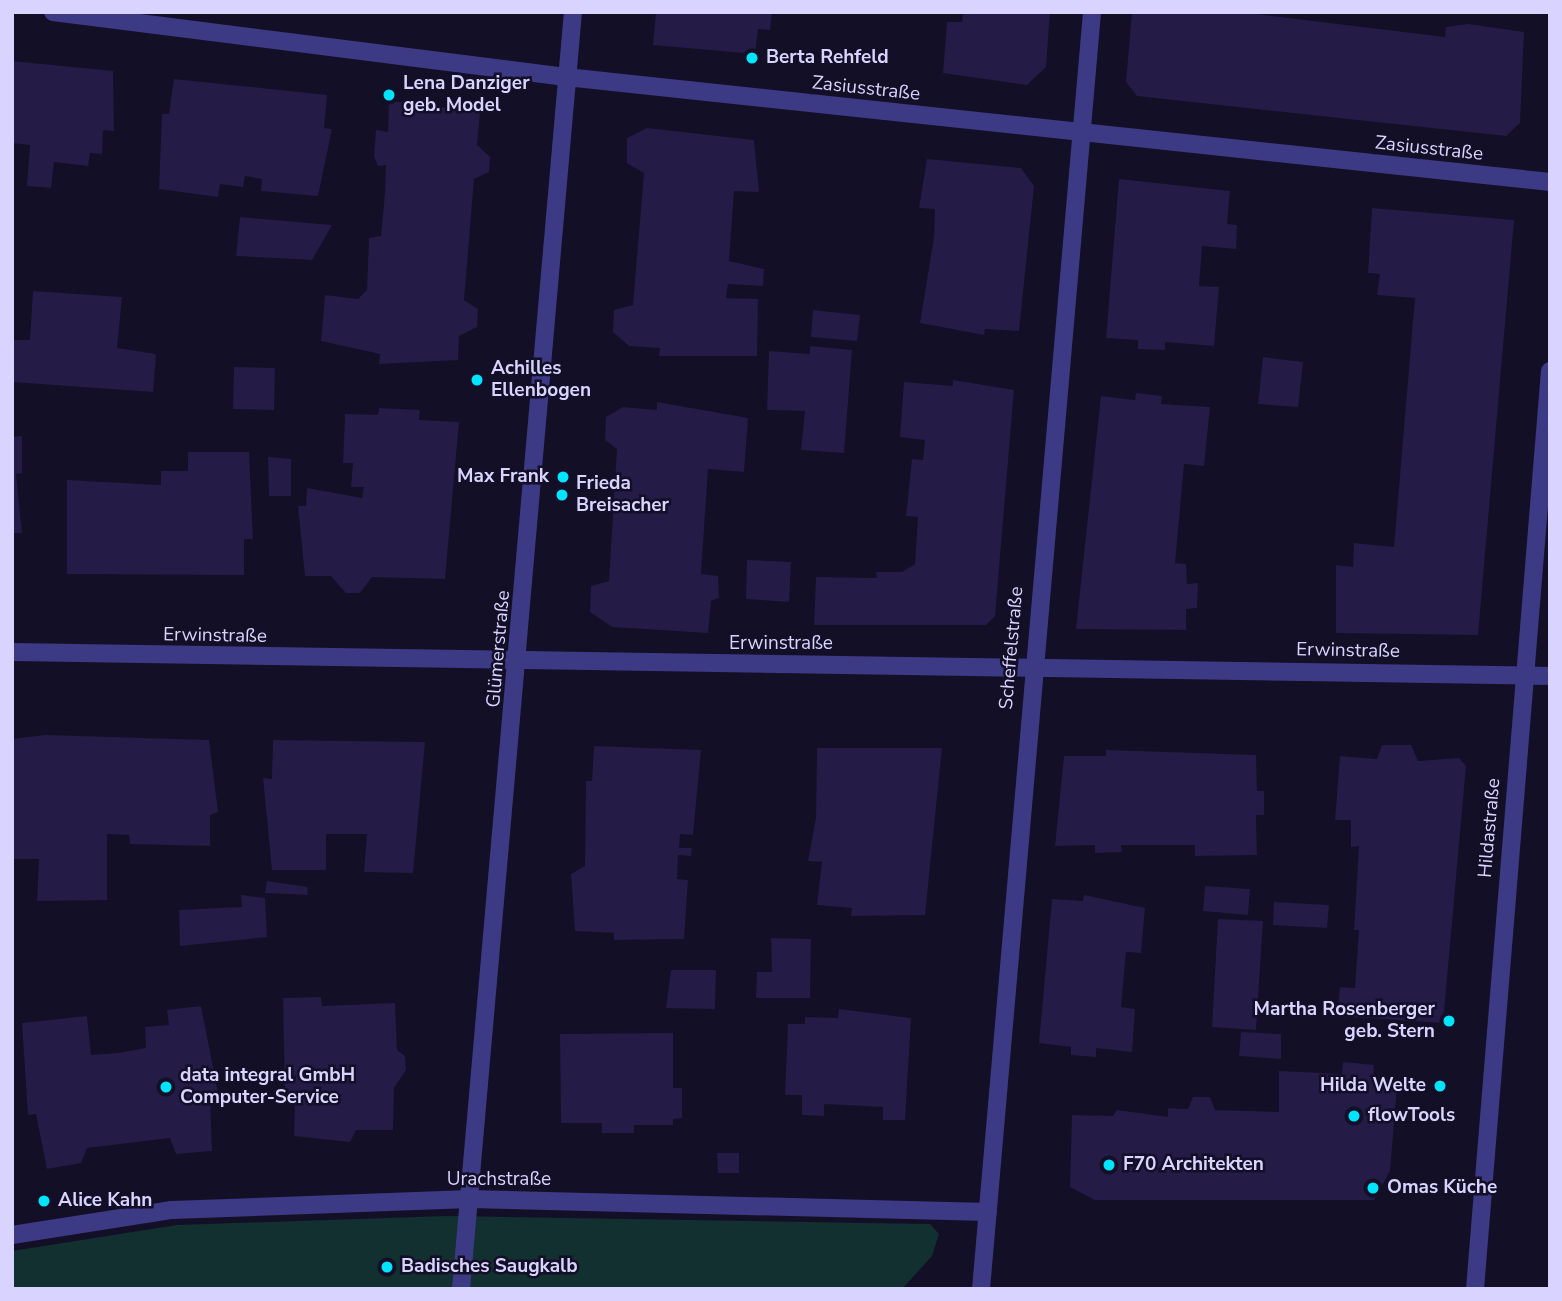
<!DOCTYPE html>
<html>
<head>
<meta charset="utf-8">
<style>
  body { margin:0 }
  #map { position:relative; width:1562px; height:1301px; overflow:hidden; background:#130f26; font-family:"Nunito Sans",sans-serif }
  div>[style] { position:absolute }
  .green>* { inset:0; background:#12302f }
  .building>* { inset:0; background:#241b47 }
  .street>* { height:18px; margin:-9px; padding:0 9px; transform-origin:9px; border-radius:9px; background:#3d3a85 }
  .dots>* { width:19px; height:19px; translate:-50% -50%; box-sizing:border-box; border:4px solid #130f26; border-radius:50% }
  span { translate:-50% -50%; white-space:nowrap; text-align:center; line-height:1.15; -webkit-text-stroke:5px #130f26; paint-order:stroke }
  .poi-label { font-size:19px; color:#d9d4ff; font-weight:700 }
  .left { translate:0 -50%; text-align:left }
  .right { translate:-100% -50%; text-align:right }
  .street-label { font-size:19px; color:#d9d4ff }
  .frame { position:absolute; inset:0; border:14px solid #d9d4ff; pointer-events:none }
</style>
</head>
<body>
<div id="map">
  <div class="green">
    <div style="clip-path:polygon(445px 1216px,930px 1224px,939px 1234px,932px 1256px,902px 1289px,12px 1289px,12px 1251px,177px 1225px)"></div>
  </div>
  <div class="building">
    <div style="clip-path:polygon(656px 12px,772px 12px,770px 30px,758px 29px,755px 54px,653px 45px)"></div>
    <div style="clip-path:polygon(963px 12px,1050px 12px,1046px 67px,1027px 85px,943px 73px,947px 22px,962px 22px)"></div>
    <div style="clip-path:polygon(1132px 12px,1240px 12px,1445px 37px,1446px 27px,1468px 24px,1524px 32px,1520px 123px,1506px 136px,1137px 96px,1126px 82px)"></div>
    <div style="clip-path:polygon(12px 61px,113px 71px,114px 131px,103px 130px,102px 154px,90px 153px,88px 166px,54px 162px,51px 188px,27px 186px,30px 145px,12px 143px)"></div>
    <div style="clip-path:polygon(174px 79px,327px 95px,324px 128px,332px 129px,318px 196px,261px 191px,262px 179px,245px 176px,243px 187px,220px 184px,218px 197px,159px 189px,162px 114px,169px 114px)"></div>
    <div style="clip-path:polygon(389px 101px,480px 112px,477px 145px,490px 157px,489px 172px,474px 179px,464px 300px,478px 309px,477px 327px,459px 336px,458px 360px,379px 364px,380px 354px,321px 341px,325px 295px,358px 299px,367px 290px,369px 238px,381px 236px,385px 193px,386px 165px,378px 166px,374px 156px,376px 130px,388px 132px)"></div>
    <div style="clip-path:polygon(647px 128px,754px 140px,759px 192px,734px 191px,729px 261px,764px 269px,763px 286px,728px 284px,726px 298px,758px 299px,757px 356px,659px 356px,660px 348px,629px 346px,613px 332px,614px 310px,633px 305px,644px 173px,627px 163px,627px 138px)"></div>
    <div style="clip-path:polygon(927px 159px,1021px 168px,1034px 186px,1019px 331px,985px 329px,984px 335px,920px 323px,934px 237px,935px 209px,919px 208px)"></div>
    <div style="clip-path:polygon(1119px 179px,1230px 191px,1227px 224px,1237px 225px,1236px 249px,1202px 246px,1199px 286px,1219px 287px,1214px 346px,1165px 342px,1165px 350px,1138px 349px,1138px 340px,1106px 338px)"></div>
    <div style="clip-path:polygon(1372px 208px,1514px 220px,1478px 635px,1336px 633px,1336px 565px,1353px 567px,1354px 543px,1394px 547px,1415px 298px,1377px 295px,1380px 274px,1368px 273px)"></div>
    <div style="clip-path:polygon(240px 217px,332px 225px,312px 260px,236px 256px)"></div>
    <div style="clip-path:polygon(33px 291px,122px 297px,117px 348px,156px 354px,153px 392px,12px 382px,12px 340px,30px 340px)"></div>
    <div style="clip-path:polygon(813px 310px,860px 315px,857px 341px,811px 337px)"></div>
    <div style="clip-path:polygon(810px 346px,852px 350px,844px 453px,801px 450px,805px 411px,767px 410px,769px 351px,810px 354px)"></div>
    <div style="clip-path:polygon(1263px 357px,1303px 362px,1298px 407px,1258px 404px)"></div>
    <div style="clip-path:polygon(234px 367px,275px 368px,274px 410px,233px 409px)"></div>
    <div style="clip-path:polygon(953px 380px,1014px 390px,995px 616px,986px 625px,814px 625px,816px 577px,877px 578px,876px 572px,902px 572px,915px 564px,918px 517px,906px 516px,912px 459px,923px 460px,925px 440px,900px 437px,904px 382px,953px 386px)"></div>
    <div style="clip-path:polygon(1136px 393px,1162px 396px,1161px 404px,1210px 407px,1204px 466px,1184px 464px,1175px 563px,1186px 564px,1187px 584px,1198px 583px,1197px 608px,1186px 609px,1186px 630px,1076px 629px,1101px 396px,1135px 400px)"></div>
    <div style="clip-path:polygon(657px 402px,748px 418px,744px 472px,708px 469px,701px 574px,718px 576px,719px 598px,711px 601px,708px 633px,612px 627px,590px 612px,591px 586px,609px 581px,617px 449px,605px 440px,606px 417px,623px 407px,657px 410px)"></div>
    <div style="clip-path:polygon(379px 408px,420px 410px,419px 420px,459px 422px,445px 579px,372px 577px,360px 593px,346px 593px,331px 576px,305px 576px,298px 506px,306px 506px,307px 488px,362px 498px,364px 487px,351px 487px,353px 463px,343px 463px,345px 414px,378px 415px)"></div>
    <div style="clip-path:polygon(22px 436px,22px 473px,16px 474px,22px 533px,12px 533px,12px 437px)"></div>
    <div style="clip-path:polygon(188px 452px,249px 452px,253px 539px,244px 539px,244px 575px,67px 574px,67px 480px,161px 485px,161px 471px,188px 471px)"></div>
    <div style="clip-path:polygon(268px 457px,291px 459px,291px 496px,269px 496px)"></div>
    <div style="clip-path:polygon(747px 560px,791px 562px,789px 602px,746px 599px)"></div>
    <div style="clip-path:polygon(45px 735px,209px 740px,218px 812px,210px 815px,210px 846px,130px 844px,129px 835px,107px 834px,107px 900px,37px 901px,39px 859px,12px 859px,12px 739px)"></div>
    <div style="clip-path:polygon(273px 740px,425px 742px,413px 873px,364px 872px,367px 834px,326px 834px,326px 870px,272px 870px,263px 778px,272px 779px)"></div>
    <div style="clip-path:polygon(1382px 745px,1411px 745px,1418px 761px,1459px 758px,1466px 766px,1443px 1023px,1337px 1016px,1340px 987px,1355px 988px,1359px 930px,1354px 930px,1359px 846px,1351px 847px,1351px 820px,1335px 820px,1340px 756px,1377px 759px)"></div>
    <div style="clip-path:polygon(594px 746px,701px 750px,693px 835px,680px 834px,679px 848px,692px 848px,691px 856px,678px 855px,677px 879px,688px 880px,684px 939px,614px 940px,614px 933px,575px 931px,571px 874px,585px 866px,586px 781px,592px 781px)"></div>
    <div style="clip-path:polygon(817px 748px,942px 748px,925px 915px,851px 916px,852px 908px,817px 905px,822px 862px,808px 861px,816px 818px)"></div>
    <div style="clip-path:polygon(1106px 750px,1256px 755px,1257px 791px,1264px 791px,1264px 815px,1256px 815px,1257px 855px,1195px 856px,1195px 845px,1121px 845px,1122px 852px,1095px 853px,1095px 845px,1055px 846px,1064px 756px,1106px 756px)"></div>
    <div style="clip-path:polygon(267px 881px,307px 887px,308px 895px,265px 893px)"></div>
    <div style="clip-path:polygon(1205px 886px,1250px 889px,1248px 915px,1203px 911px)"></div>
    <div style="clip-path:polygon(241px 895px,265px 898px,267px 937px,180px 946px,179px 910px,242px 907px)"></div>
    <div style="clip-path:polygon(1084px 895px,1145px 908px,1141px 953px,1126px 952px,1121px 1007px,1135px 1009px,1132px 1052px,1096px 1048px,1096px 1057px,1071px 1055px,1071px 1047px,1039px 1043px,1052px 899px,1083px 901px)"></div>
    <div style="clip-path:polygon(1274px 902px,1329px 905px,1327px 928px,1273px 925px)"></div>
    <div style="clip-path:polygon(1218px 919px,1263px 921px,1256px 1030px,1212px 1027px)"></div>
    <div style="clip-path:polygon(771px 938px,811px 939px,810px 998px,756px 998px,757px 972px,772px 972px)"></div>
    <div style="clip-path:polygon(671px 970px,716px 970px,715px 1009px,666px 1008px)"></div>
    <div style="clip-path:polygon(321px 997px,322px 1006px,395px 1003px,397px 1050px,405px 1056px,406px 1070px,394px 1088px,393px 1130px,356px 1130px,350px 1142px,294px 1136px,295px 1100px,285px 1100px,283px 998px)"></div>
    <div style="clip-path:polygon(201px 1006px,218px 1093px,210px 1096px,212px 1151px,176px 1154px,170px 1138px,87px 1148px,81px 1163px,47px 1169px,36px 1114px,28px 1115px,22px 1023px,87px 1016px,91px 1055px,118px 1053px,146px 1048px,145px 1027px,169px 1025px,167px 1010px)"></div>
    <div style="clip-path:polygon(839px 1009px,911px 1018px,905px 1120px,883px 1120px,883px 1107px,824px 1104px,824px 1116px,802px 1115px,802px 1095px,785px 1095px,788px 1024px,805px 1024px,805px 1017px,838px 1018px)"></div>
    <div style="clip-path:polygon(1241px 1032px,1281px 1034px,1281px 1059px,1239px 1056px)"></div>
    <div style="clip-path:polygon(673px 1033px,673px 1088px,682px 1088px,682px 1118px,673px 1119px,673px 1125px,634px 1125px,634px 1133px,602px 1133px,602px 1123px,561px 1123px,560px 1034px)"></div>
    <div style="clip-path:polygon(1343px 1062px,1374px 1065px,1373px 1080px,1397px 1086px,1390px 1171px,1374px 1200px,1095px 1200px,1070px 1187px,1072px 1115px,1113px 1116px,1117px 1110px,1168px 1117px,1168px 1108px,1188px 1109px,1193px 1097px,1210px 1097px,1215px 1110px,1279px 1112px,1279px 1071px,1342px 1074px)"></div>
    <div style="clip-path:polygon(717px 1153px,739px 1153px,739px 1173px,718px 1173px)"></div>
  </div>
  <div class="street">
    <div style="left:53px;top:12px;width:517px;rotate:7.22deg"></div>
    <div style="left:566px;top:77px;width:990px;rotate:6.09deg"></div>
    <div style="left:12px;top:652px;width:1538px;rotate:0.89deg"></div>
    <div style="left:12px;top:1235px;width:162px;rotate:-8.9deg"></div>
    <div style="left:172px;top:1210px;width:298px;rotate:-2.1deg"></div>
    <div style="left:470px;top:1199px;width:518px;rotate:1.44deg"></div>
    <div style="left:461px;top:1289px;width:1282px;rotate:-84.99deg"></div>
    <div style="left:981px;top:1289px;width:1282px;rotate:-85.03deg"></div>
    <div style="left:1475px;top:1289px;width:921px;rotate:-85.33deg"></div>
  </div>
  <div class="dots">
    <div style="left:752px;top:58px;background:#00e5ff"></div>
    <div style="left:389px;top:95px;background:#00e5ff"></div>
    <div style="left:477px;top:380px;background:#00e5ff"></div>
    <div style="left:563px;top:477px;background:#00e5ff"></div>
    <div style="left:562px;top:495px;background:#00e5ff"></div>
    <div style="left:1449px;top:1021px;background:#00e5ff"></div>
    <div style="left:1440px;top:1086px;background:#00e5ff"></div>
    <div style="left:166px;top:1087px;background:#00e5ff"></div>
    <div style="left:1354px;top:1116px;background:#00e5ff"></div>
    <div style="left:1109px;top:1165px;background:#00e5ff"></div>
    <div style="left:1373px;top:1188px;background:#00e5ff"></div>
    <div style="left:44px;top:1201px;background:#00e5ff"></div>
    <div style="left:387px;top:1267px;background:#00e5ff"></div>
  </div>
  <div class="poi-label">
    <span class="left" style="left:766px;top:58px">Berta Rehfeld</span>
    <span class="left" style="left:403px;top:95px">Lena Danziger<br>geb. Model</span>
    <span class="left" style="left:491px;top:380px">Achilles<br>Ellenbogen</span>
    <span class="right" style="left:549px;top:477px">Max Frank</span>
    <span class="left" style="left:576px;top:495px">Frieda<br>Breisacher</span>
    <span class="right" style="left:1435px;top:1021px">Martha Rosenberger<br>geb. Stern</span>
    <span class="left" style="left:180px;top:1087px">data integral GmbH<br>Computer-Service</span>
    <span class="right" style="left:1426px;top:1086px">Hilda Welte</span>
    <span class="left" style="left:1368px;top:1116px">flowTools</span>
    <span class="left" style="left:1123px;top:1165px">F70 Architekten</span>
    <span class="left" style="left:1387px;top:1188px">Omas Küche</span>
    <span class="left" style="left:58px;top:1201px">Alice Kahn</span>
    <span class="left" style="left:401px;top:1267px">Badisches Saugkalb</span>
  </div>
  <div class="street-label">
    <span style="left:866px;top:89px;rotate:6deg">Zasiusstraße</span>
    <span style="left:1429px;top:149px;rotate:6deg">Zasiusstraße</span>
    <span style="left:215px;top:636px;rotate:1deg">Erwinstraße</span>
    <span style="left:781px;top:644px">Erwinstraße</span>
    <span style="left:1012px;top:648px;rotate:-85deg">Scheffelstraße</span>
    <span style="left:499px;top:649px;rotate:-85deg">Glümerstraße</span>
    <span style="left:1348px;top:651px;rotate:1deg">Erwinstraße</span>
    <span style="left:1490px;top:828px;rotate:-85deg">Hildastraße</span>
    <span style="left:499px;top:1180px">Urachstraße</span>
  </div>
  <div class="frame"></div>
</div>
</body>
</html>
